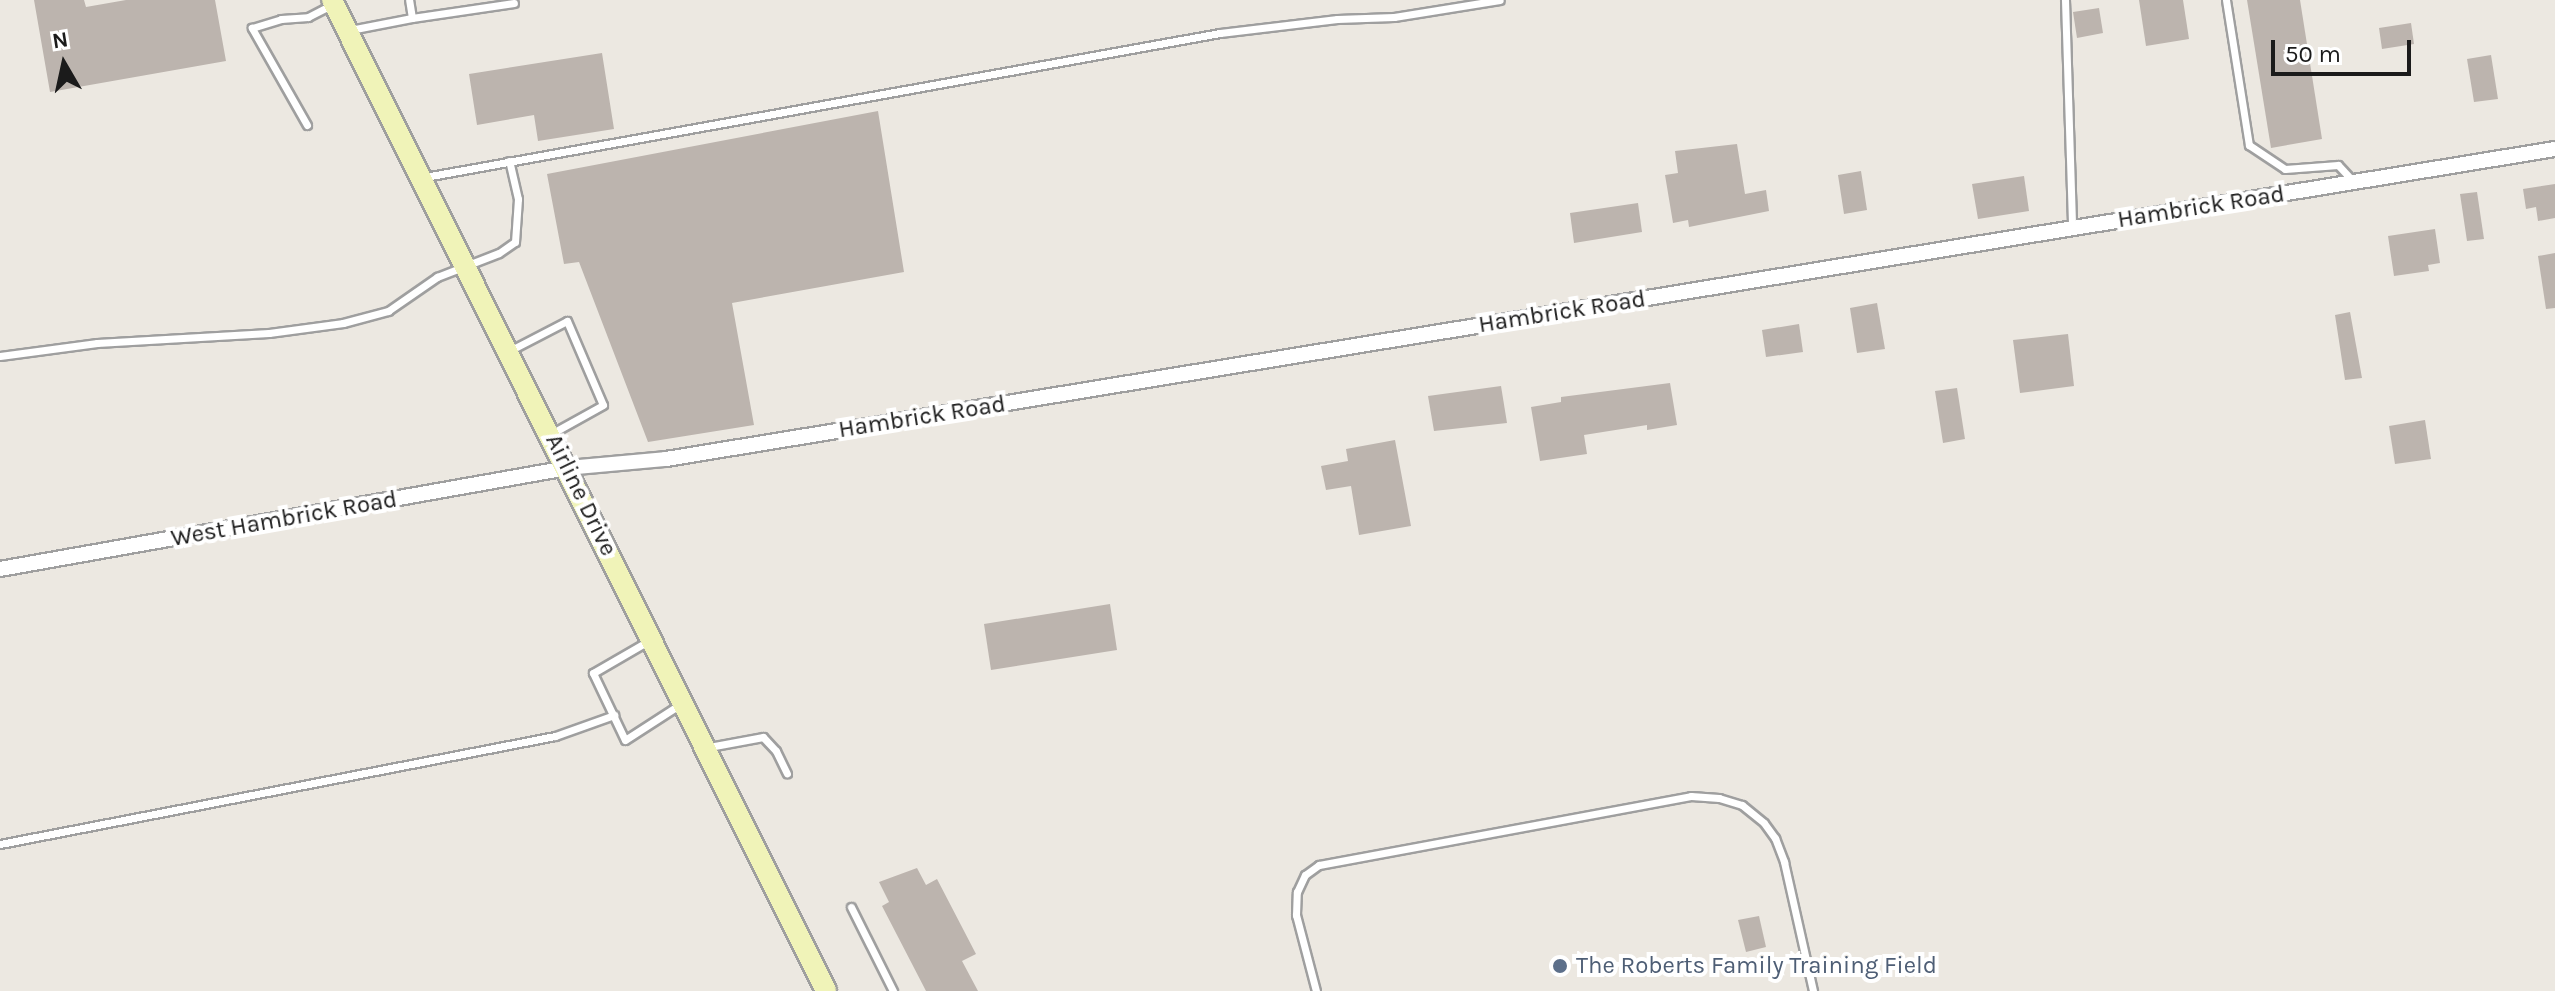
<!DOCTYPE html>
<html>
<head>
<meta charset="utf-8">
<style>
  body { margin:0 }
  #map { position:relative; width:2555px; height:991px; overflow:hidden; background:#ece8e1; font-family:Karla,sans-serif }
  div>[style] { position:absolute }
  .building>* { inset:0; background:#bcb4ae }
  .roads { filter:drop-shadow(2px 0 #9f9f9f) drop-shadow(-2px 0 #9f9f9f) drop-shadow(0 2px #9f9f9f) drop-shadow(0 -2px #9f9f9f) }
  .service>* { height:7px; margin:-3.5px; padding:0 3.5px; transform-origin:3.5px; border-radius:3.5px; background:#fff }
  .minor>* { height:14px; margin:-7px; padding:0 7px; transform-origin:7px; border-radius:7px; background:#fff }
  .secondary>* { height:20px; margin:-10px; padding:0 10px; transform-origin:10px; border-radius:10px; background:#f0f3b8 }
  .dots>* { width:22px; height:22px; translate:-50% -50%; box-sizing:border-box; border:4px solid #fff; border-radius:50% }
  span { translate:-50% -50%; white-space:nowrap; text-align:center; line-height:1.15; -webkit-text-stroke:8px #fff; paint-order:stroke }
  .street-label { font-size:24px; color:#1b1b1b }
  .service-label { font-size:24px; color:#4e5e75 }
  .left { translate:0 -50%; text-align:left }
  .north { position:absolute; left:24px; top:24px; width:80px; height:80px; -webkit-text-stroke:6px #fff; paint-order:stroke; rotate:351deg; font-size:22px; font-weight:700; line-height:32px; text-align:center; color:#1b1b1b }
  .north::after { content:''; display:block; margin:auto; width:28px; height:36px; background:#1b1b1b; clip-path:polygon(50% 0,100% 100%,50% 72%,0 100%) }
  .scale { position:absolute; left:2271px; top:40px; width:140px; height:36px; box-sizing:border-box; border:4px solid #1b1b1b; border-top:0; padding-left:10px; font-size:24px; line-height:28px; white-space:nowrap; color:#1b1b1b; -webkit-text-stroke:6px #fff; paint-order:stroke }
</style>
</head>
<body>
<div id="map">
  <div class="building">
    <div style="clip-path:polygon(34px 0,84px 0,86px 7px,126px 0,215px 0,226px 61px,50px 92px)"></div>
    <div style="clip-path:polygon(2139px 0,2183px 0,2189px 39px,2146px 46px)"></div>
    <div style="clip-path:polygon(2247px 0,2300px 0,2322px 139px,2271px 148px)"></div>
    <div style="clip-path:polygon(2099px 8px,2103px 33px,2077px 38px,2073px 12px)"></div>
    <div style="clip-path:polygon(2411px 23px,2414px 44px,2382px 49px,2379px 28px)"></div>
    <div style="clip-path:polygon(602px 53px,614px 129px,538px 141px,534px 115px,477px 125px,469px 74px)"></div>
    <div style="clip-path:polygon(2491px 55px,2498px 99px,2474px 102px,2467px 59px)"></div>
    <div style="clip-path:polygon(878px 111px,904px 272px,732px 303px,754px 425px,648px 442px,579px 262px,564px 264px,547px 174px)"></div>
    <div style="clip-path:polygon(1737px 144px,1745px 194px,1766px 190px,1769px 211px,1689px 227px,1688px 220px,1673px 223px,1665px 175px,1678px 173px,1675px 151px)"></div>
    <div style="clip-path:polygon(1861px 171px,1867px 210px,1844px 214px,1838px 175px)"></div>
    <div style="clip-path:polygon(2024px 176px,2029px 211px,1978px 219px,1972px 184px)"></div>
    <div style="clip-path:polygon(2555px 184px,2555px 218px,2538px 221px,2536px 207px,2526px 209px,2523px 189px)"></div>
    <div style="clip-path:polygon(2477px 192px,2484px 239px,2467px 241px,2460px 194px)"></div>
    <div style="clip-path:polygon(1638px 203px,1642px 232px,1574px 243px,1570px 213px)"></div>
    <div style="clip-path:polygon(2435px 229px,2440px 263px,2428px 265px,2429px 271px,2394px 276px,2388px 236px)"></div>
    <div style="clip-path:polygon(2555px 253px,2555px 308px,2546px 309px,2538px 256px)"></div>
    <div style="clip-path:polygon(1877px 303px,1885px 349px,1857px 353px,1850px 308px)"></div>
    <div style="clip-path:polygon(2350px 312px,2362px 378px,2345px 380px,2335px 315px)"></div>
    <div style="clip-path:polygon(1799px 324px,1803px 352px,1766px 357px,1762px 330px)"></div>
    <div style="clip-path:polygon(2068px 334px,2074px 386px,2020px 393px,2013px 340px)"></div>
    <div style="clip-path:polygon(1670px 383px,1677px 425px,1647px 430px,1647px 425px,1584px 435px,1587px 454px,1540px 461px,1531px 407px,1561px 402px,1561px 397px)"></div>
    <div style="clip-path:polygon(1501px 386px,1507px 423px,1434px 431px,1428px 396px)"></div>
    <div style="clip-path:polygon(1957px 388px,1965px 439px,1943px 443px,1935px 391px)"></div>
    <div style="clip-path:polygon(2425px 420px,2431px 459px,2395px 464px,2389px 426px)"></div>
    <div style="clip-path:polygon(1395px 440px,1411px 526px,1359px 535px,1351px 486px,1326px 490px,1321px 466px,1348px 461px,1346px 449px)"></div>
    <div style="clip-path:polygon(1110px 604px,1117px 650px,991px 670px,984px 624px)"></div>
    <div style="clip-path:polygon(917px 868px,926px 885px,937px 879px,976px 954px,962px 961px,978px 991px,926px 991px,882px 906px,889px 902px,879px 882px)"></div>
    <div style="clip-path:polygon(1759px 916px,1766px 947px,1746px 952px,1738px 920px)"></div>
  </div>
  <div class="roads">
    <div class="service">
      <div style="left:2065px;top:0;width:228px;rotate:88.2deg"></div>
      <div style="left:2226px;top:0;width:147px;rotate:81deg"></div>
      <div style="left:2249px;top:145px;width:43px;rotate:33.7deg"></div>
      <div style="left:2285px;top:169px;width:53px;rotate:-4.3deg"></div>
      <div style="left:2338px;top:165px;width:21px;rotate:47deg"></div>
      <div style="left:412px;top:18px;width:103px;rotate:-8.4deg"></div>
      <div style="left:350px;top:30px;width:63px;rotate:-11deg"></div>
      <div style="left:412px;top:18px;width:18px;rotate:-99deg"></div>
      <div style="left:307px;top:125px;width:112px;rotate:-119.6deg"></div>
      <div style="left:252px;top:28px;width:30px;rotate:-17deg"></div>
      <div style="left:281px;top:19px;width:27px;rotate:-4deg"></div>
      <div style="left:308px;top:17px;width:27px;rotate:-27deg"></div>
      <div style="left:425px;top:177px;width:808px;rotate:-10.27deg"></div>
      <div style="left:1220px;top:33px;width:118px;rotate:-6.8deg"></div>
      <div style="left:1337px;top:19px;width:57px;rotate:-2deg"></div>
      <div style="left:1394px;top:17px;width:107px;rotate:-9.1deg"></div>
      <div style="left:511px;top:350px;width:63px;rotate:-27.4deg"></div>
      <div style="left:567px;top:321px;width:91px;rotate:66.8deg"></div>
      <div style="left:603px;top:405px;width:60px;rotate:150.9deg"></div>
      <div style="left:0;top:356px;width:98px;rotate:-7.6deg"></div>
      <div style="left:97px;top:343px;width:172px;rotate:-3.3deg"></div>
      <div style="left:269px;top:333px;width:75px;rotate:-7.7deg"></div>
      <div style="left:343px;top:323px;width:47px;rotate:-14.9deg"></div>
      <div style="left:388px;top:311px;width:60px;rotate:-34.8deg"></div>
      <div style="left:437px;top:277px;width:66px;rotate:-21.2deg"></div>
      <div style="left:499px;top:253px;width:19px;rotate:-35deg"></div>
      <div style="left:515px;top:242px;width:43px;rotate:-86deg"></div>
      <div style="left:518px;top:199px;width:39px;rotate:-103deg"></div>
      <div style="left:650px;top:640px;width:66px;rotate:149.9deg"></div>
      <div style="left:593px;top:673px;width:74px;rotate:64.5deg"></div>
      <div style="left:625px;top:740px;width:64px;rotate:-32.9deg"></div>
      <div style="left:709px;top:747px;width:55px;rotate:-10.5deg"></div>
      <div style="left:763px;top:737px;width:19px;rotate:47deg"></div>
      <div style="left:776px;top:751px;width:25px;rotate:64deg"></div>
      <div style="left:0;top:844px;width:565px;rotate:-11.01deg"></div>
      <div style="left:555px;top:736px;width:63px;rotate:-19.6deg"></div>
      <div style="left:851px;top:907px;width:94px;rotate:63.4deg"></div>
      <div style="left:1316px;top:991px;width:79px;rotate:-104.7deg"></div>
      <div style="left:1296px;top:915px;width:23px;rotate:-88deg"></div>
      <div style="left:1297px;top:892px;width:19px;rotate:-65deg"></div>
      <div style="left:1305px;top:875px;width:17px;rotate:-36deg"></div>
      <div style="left:1319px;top:865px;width:378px;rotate:-10.5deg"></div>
      <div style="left:1691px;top:796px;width:28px;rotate:4deg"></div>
      <div style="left:1719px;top:798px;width:24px;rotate:17deg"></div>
      <div style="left:1742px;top:805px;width:28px;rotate:39deg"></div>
      <div style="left:1764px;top:823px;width:19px;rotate:54deg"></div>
      <div style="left:1775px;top:838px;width:26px;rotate:69deg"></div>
      <div style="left:1784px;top:862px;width:132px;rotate:77.3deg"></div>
    </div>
    <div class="minor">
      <div style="left:0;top:569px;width:576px;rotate:-10.1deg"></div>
      <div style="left:567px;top:468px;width:99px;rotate:-5.2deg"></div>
      <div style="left:666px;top:459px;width:1914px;rotate:-9.32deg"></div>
    </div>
    <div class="secondary">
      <div style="left:332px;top:0;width:1107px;rotate:63.5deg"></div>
    </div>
  </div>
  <div class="dots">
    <div style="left:1560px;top:966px;background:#5c6f8a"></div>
  </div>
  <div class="street-label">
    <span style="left:2201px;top:207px;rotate:-9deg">Hambrick Road</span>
    <span style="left:1562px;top:312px;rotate:-9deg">Hambrick Road</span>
    <span style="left:922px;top:417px;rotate:-9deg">Hambrick Road</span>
    <span style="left:581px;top:495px;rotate:64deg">Airline Drive</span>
    <span style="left:284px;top:519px;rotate:-10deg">West Hambrick Road</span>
  </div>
  <div class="service-label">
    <span class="left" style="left:1576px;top:966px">The Roberts Family Training Field</span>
  </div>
  <div class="north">N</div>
  <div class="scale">50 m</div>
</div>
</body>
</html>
